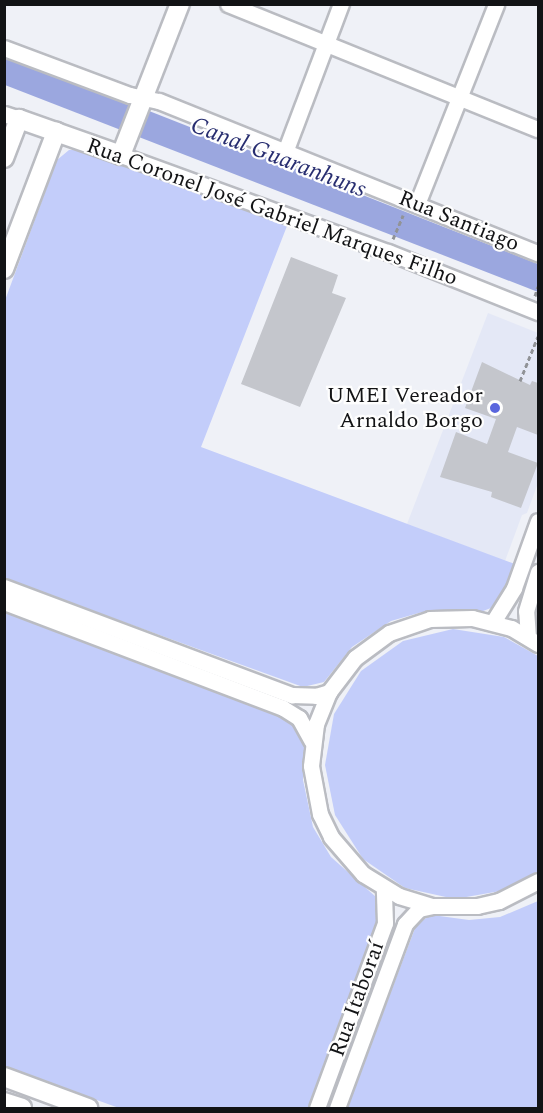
<!DOCTYPE html>
<html>
<head>
<meta charset="utf-8">
<style>
  body { margin:0 }
  #map { position:relative; width:543px; height:1113px; overflow:hidden; background:#eff1f7; font-family:Spectral,serif }
  div>[style] { position:absolute }
  .built>* { inset:0; background:#e4e8f6 }
  .green>* { inset:0; background:#c3cdfa }
  .water>* { inset:0; background:#9ba7df }
  .building>* { inset:0; background:#c4c6cc }
  .path>* { height:3px; margin-top:-1.5px; transform-origin:0; background:repeating-linear-gradient(90deg,#919397 0 4.5px,transparent 0 7.5px) }
  .roads { filter:drop-shadow(2px 0 #babcc2) drop-shadow(-2px 0 #babcc2) drop-shadow(0 2px #babcc2) drop-shadow(0 -2px #babcc2) }
  .minor>* { height:15px; margin:-7.5px; padding:0 7.5px; transform-origin:7.5px; border-radius:7.5px; background:#fff }
  .tertiary>* { height:18px; margin:-9px; padding:0 9px; transform-origin:9px; border-radius:9px; background:#fff }
  .dots>* { width:16px; height:16px; translate:-50% -50%; box-sizing:border-box; border:3px solid #fefefe; border-radius:50% }
  span { translate:-50% -50%; white-space:nowrap; text-align:center; line-height:1.15; -webkit-text-stroke:4.5px #fefefe; paint-order:stroke }
  .street-label { font-size:22px; color:#121315 }
  .poi-label { font-size:22px; color:#121315 }
  .right { translate:-100% -50%; text-align:right }
  .water-label { font-size:24px; color:#282e70; font-style:italic }
  .frame { position:absolute; inset:0; border:6px solid #121315; pointer-events:none }
</style>
</head>
<body>
<div id="map">
  <div class="built">
    <div style="clip-path:polygon(488px 313px,538px 333px,538px 483px,527px 513px,522px 515px,505px 561px,407px 524px)"></div>
  </div>
  <div class="green">
    <div style="clip-path:polygon(69px 150px,84px 150px,287px 226px,201px 447px,515px 564px,496px 606px,478px 613px,422px 612px,391px 621px,352px 647px,324px 682px,303px 687px,5px 579px,4px 303px,57px 160px)"></div>
    <div style="clip-path:polygon(4px 607px,292px 718px,306px 742px,303px 780px,313px 827px,331px 857px,376px 897px,382px 911px,312px 1108px,119px 1108px,5px 1067px)"></div>
    <div style="clip-path:polygon(453px 629px,504px 637px,538px 656px,538px 872px,506px 890px,455px 899px,405px 888px,363px 859px,335px 815px,325px 765px,334px 714px,361px 671px,403px 641px)"></div>
    <div style="clip-path:polygon(538px 901px,538px 1108px,347px 1108px,417px 923px,432px 915px,469px 920px,500px 917px)"></div>
  </div>
  <div class="water">
    <div style="clip-path:polygon(4px 54px,538px 264px,538px 292px,5px 85px)"></div>
  </div>
  <div class="building">
    <div style="clip-path:polygon(291px 257px,338px 275px,332px 293px,346px 298px,300px 407px,241px 384px)"></div>
    <div style="clip-path:polygon(482px 362px,530px 385px,532px 381px,538px 383px,538px 435px,517px 427px,508px 452px,538px 463px,521px 508px,491px 497px,492px 492px,440px 477px,456px 432px,487px 444px,496px 419px,465px 408px)"></div>
  </div>
  <div class="path">
    <div style="left:393px;top:239px;width:26px;rotate:-67deg"></div>
    <div style="left:535px;top:296px;width:10px;rotate:-73deg"></div>
    <div style="left:520px;top:381px;width:48px;rotate:-68.2deg"></div>
  </div>
  <div class="roads">
    <div class="minor">
      <div style="left:228px;top:4px;width:334px;rotate:22deg"></div>
      <div style="left:4px;top:48px;width:134px;rotate:20.5deg"></div>
      <div style="left:130px;top:95px;width:30px;rotate:12deg"></div>
      <div style="left:159px;top:101px;width:408px;rotate:21.9deg"></div>
      <div style="left:4px;top:114px;width:16px;rotate:18deg"></div>
      <div style="left:285px;top:152px;width:158px;rotate:-69.3deg"></div>
      <div style="left:121px;top:155px;width:284px;rotate:20deg"></div>
      <div style="left:388px;top:252px;width:162px;rotate:21.8deg"></div>
      <div style="left:417px;top:204px;width:215px;rotate:-68.4deg"></div>
      <div style="left:4px;top:587px;width:308px;rotate:20.6deg"></div>
      <div style="left:292px;top:695px;width:24px;rotate:2deg"></div>
      <div style="left:316px;top:696px;width:14px;rotate:-17deg"></div>
      <div style="left:4px;top:602px;width:298px;rotate:20.8deg"></div>
      <div style="left:283px;top:708px;width:19px;rotate:32deg"></div>
      <div style="left:299px;top:718px;width:26px;rotate:61deg"></div>
      <div style="left:493px;top:622px;width:40px;rotate:-58deg"></div>
      <div style="left:514px;top:588px;width:71px;rotate:-70.3deg"></div>
      <div style="left:528px;top:637px;width:26px;rotate:-94deg"></div>
      <div style="left:526px;top:611px;width:41px;rotate:-72.9deg"></div>
      <div style="left:538px;top:644px;width:31px;rotate:-149deg"></div>
      <div style="left:511px;top:628px;width:40px;rotate:-165.6deg"></div>
      <div style="left:472px;top:618px;width:42px;rotate:178.6deg"></div>
      <div style="left:430px;top:619px;width:43px;rotate:161.1deg"></div>
      <div style="left:389px;top:633px;width:42px;rotate:143.7deg"></div>
      <div style="left:355px;top:658px;width:43px;rotate:127.4deg"></div>
      <div style="left:329px;top:692px;width:35px;rotate:112deg"></div>
      <div style="left:316px;top:724px;width:42px;rotate:96.8deg"></div>
      <div style="left:311px;top:766px;width:49px;rotate:79.4deg"></div>
      <div style="left:320px;top:814px;width:25px;rotate:64deg"></div>
      <div style="left:331px;top:837px;width:49px;rotate:49.1deg"></div>
      <div style="left:363px;top:874px;width:42px;rotate:31.4deg"></div>
      <div style="left:399px;top:896px;width:34px;rotate:17deg"></div>
      <div style="left:432px;top:906px;width:45px"></div>
      <div style="left:477px;top:906px;width:23px;rotate:-13deg"></div>
      <div style="left:499px;top:901px;width:44px;rotate:-27.1deg"></div>
      <div style="left:317px;top:1108px;width:197px;rotate:-69.8deg"></div>
      <div style="left:385px;top:923px;width:35px;rotate:-92deg"></div>
      <div style="left:337px;top:1108px;width:196px;rotate:-69.7deg"></div>
      <div style="left:405px;top:924px;width:21px;rotate:-47deg"></div>
      <div style="left:419px;top:909px;width:13px;rotate:-13deg"></div>
    </div>
    <div class="tertiary">
      <div style="left:4px;top:158px;width:42px;rotate:-69deg"></div>
      <div style="left:19px;top:119px;width:108px;rotate:19.4deg"></div>
      <div style="left:121px;top:155px;width:162px;rotate:-68.7deg"></div>
      <div style="left:4px;top:269px;width:147px;rotate:-69.2deg"></div>
      <div style="left:4px;top:1077px;width:90px;rotate:20.3deg"></div>
      <div style="left:4px;top:1102px;width:19px;rotate:18deg"></div>
    </div>
  </div>
  <div class="dots">
    <div style="left:495px;top:408px;background:#5a66dd"></div>
  </div>
  <div class="street-label">
    <span style="left:272px;top:212px;rotate:20deg">Rua Coronel José Gabriel Marques Filho</span>
    <span style="left:459px;top:221px;rotate:22deg">Rua Santiago</span>
    <span style="left:357px;top:999px;rotate:-70deg">Rua Itaboraí</span>
  </div>
  <div class="poi-label">
    <span class="right" style="left:483px;top:408px">UMEI Vereador<br>Arnaldo Borgo</span>
  </div>
  <div class="water-label">
    <span style="left:278px;top:158px;rotate:21deg">Canal Guaranhuns</span>
  </div>
  <div class="frame"></div>
</div>
</body>
</html>
